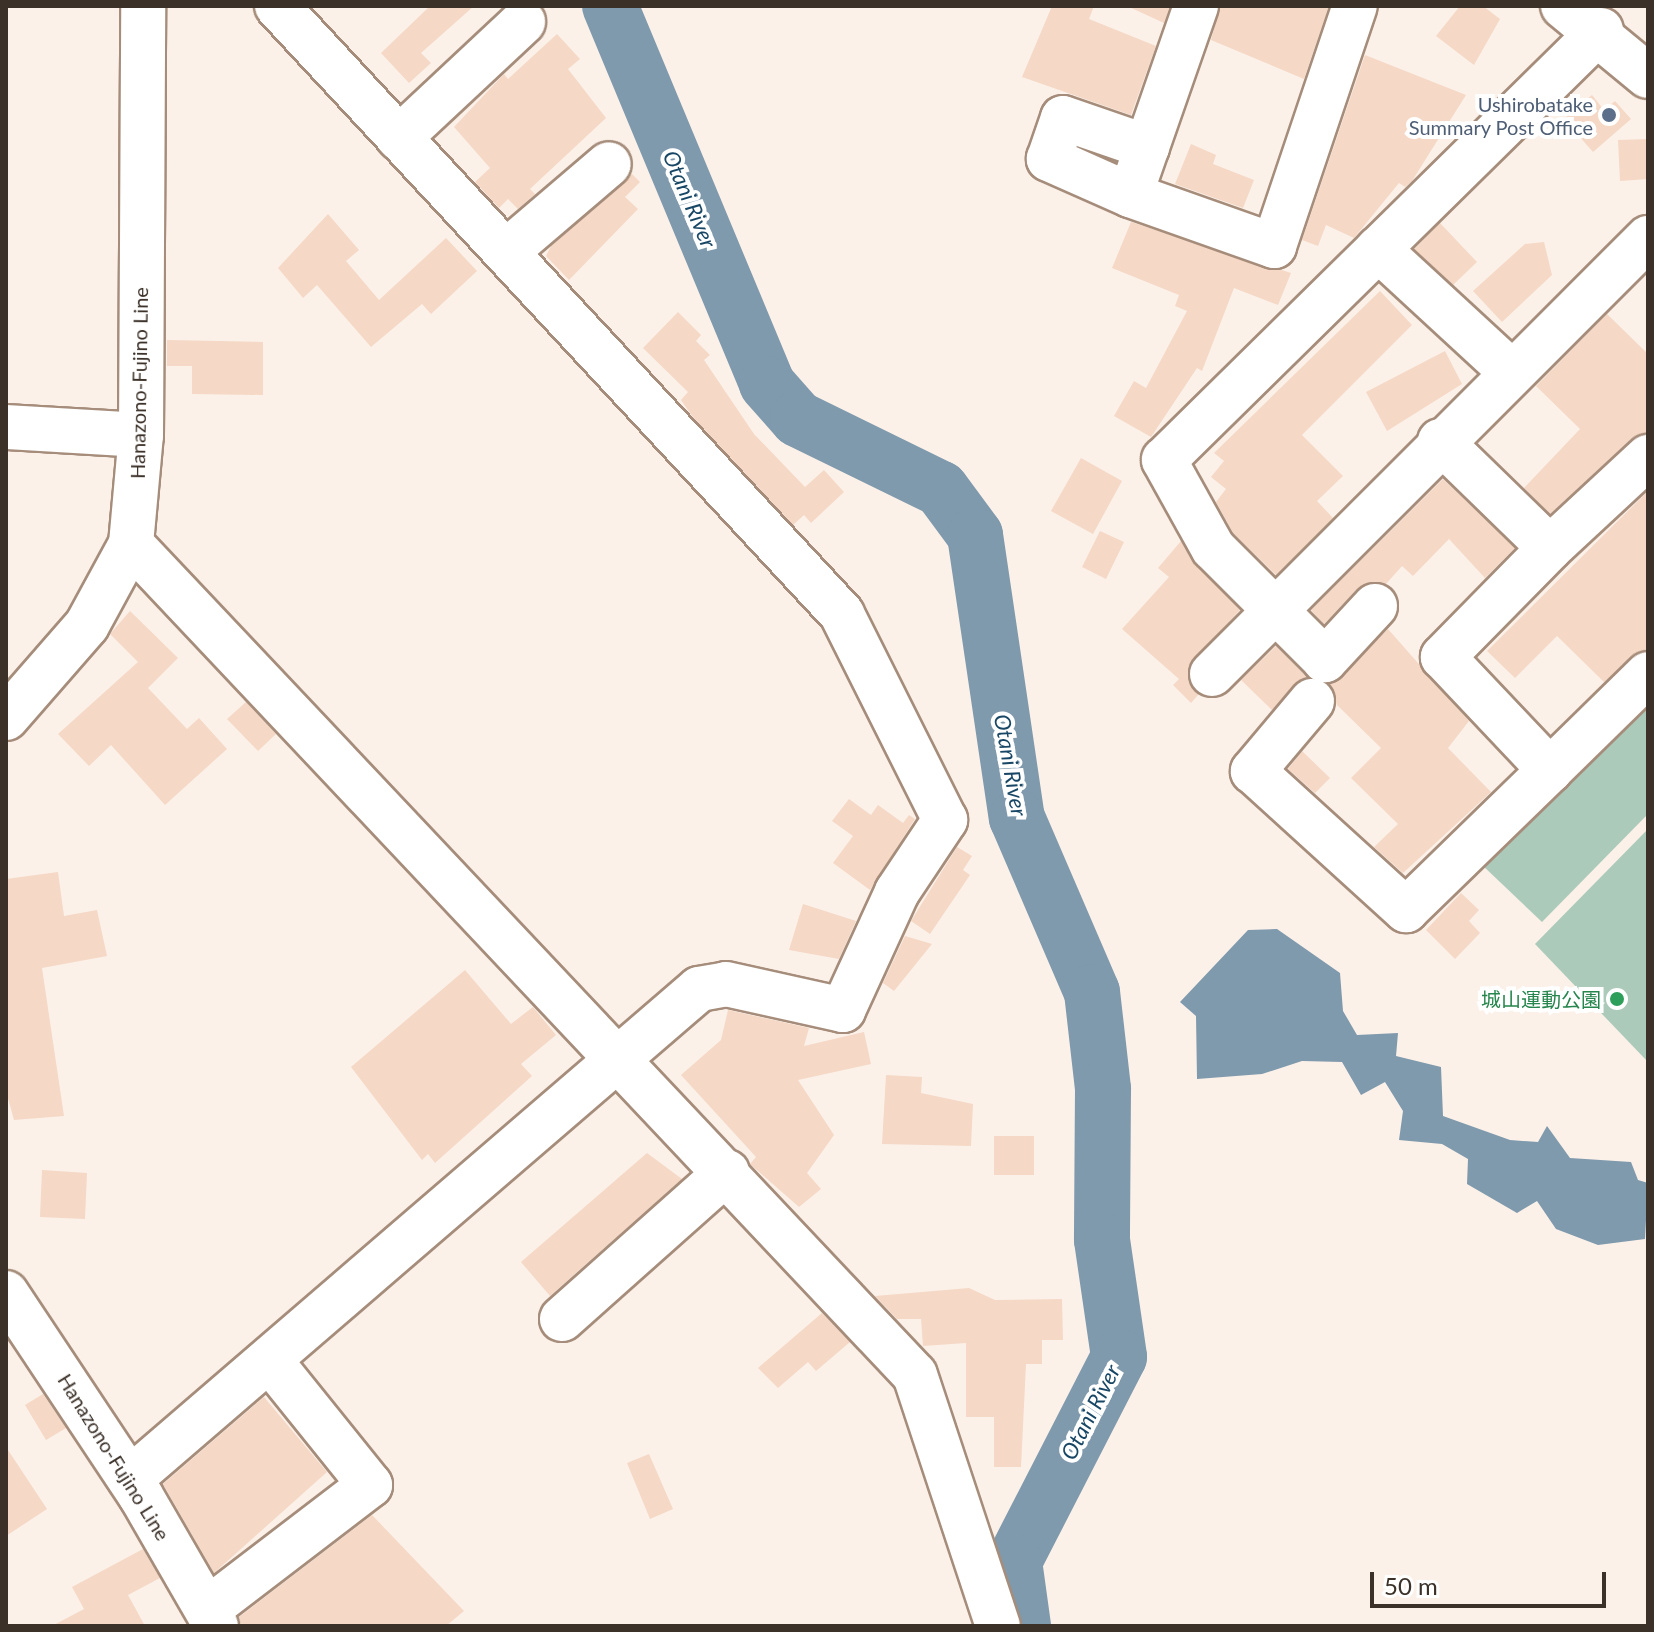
<!DOCTYPE html>
<html>
<head>
<meta charset="utf-8">
<style>
  body { margin:0 }
  #map { position:relative; width:1654px; height:1632px; overflow:hidden; background:#fbf1e9; font-family:Lato,"Noto Sans JP",sans-serif }
  div>[style] { position:absolute }
  .green>* { inset:0; background:#accaba }
  .water>* { inset:0; background:#7f99ad }
  .river>* { height:56px; margin:-28px; padding:0 28px; transform-origin:28px; border-radius:28px; background:#7f99ad }
  .building>* { inset:0; background:#f5d8c5 }
  .roads { filter:drop-shadow(2px 0 #a68d7b) drop-shadow(-2px 0 #a68d7b) drop-shadow(0 2px #a68d7b) drop-shadow(0 -2px #a68d7b) }
  .minor>* { height:44px; margin:-22px; padding:0 22px; transform-origin:22px; border-radius:22px; background:#fff }
  .major>* { height:44px; margin:-22px; padding:0 22px; transform-origin:22px; border-radius:22px; background:#fff }
  .dots>* { width:22px; height:22px; translate:-50% -50%; box-sizing:border-box; border:4px solid #fff; border-radius:50% }
  span { translate:-50% -50%; white-space:nowrap; text-align:center; line-height:1.15; -webkit-text-stroke:8px #fff; paint-order:stroke }
  .service-label { font-size:20px; color:#4e5e75 }
  .right { translate:-100% -50%; text-align:right }
  .street-label { font-size:20px; color:#3b3129 }
  .leisure-label { font-size:20px; color:#27864d }
  .water-label { font-size:22px; color:#184765; font-style:italic }
  .frame { position:absolute; inset:0; border:8px solid #3b3129; pointer-events:none }
  .scale { position:absolute; left:1370px; top:1572px; width:236px; height:36px; box-sizing:border-box; border:4px solid #3b3129; border-top:0; padding-left:10px; font-size:24px; line-height:28px; white-space:nowrap; color:#3b3129; -webkit-text-stroke:6px #fff; paint-order:stroke }
</style>
</head>
<body>
<div id="map">
  <div class="green">
    <div style="clip-path:polygon(1648px 699px,1648px 814px,1542px 922px,1481px 864px)"></div>
    <div style="clip-path:polygon(1648px 829px,1648px 1062px,1535px 944px)"></div>
  </div>
  <div class="water">
    <div style="clip-path:polygon(1277px 929px,1340px 973px,1343px 1011px,1357px 1035px,1398px 1033px,1396px 1056px,1441px 1067px,1443px 1116px,1510px 1140px,1538px 1142px,1547px 1126px,1570px 1158px,1631px 1162px,1638px 1180px,1648px 1183px,1645px 1239px,1598px 1245px,1556px 1229px,1537px 1201px,1517px 1213px,1467px 1184px,1468px 1159px,1442px 1144px,1399px 1140px,1403px 1111px,1385px 1082px,1361px 1095px,1342px 1062px,1302px 1061px,1262px 1074px,1197px 1079px,1196px 1016px,1180px 1002px,1248px 930px)"></div>
  </div>
  <div class="river">
    <div style="left:610px;top:6px;width:409px;rotate:67.4deg"></div>
    <div style="left:767px;top:384px;width:47px;rotate:48.5deg"></div>
    <div style="left:798px;top:419px;width:159px;rotate:26.1deg"></div>
    <div style="left:941px;top:489px;width:57px;rotate:53.5deg"></div>
    <div style="left:975px;top:535px;width:286px;rotate:81.6deg"></div>
    <div style="left:1017px;top:818px;width:189px;rotate:66.7deg"></div>
    <div style="left:1092px;top:992px;width:98px;rotate:83.5deg"></div>
    <div style="left:1103px;top:1089px;width:151px;rotate:90.4deg"></div>
    <div style="left:1102px;top:1240px;width:118px;rotate:81.7deg"></div>
    <div style="left:1119px;top:1357px;width:229px;rotate:117.2deg"></div>
    <div style="left:1014px;top:1561px;width:66px;rotate:82.1deg"></div>
  </div>
  <div class="building">
    <div style="clip-path:polygon(430px 6px,474px 6px,421px 53px,431px 63px,409px 83px,381px 53px)"></div>
    <div style="clip-path:polygon(1052px 6px,1094px 6px,1089px 19px,1156px 46px,1131px 115px,1022px 77px)"></div>
    <div style="clip-path:polygon(1127px 6px,1170px 6px,1164px 23px)"></div>
    <div style="clip-path:polygon(1220px 6px,1329px 6px,1304px 79px,1211px 40px)"></div>
    <div style="clip-path:polygon(1460px 6px,1483px 6px,1500px 19px,1474px 65px,1436px 36px)"></div>
    <div style="clip-path:polygon(557px 34px,580px 59px,568px 69px,606px 118px,516px 202px,530px 189px,535px 194px,518px 209px,508px 199px,499px 208px,475px 182px,490px 168px,454px 127px,504px 74px,508px 79px)"></div>
    <div style="clip-path:polygon(1365px 55px,1466px 95px,1412px 181px,1405px 187px,1399px 183px,1354px 238px,1326px 225px,1318px 246px,1302px 240px)"></div>
    <div style="clip-path:polygon(1592px 95px,1604px 110px,1615px 101px,1631px 119px,1593px 152px,1564px 119px)"></div>
    <div style="clip-path:polygon(1648px 139px,1648px 179px,1620px 181px,1618px 140px)"></div>
    <div style="clip-path:polygon(1191px 144px,1216px 155px,1213px 164px,1254px 180px,1243px 208px,1175px 184px)"></div>
    <div style="clip-path:polygon(632px 174px,640px 182px,625px 197px,638px 209px,569px 280px,546px 256px,551px 246px)"></div>
    <div style="clip-path:polygon(328px 214px,359px 250px,346px 261px,379px 300px,446px 238px,477px 271px,431px 314px,422px 304px,371px 347px,317px 285px,303px 298px,278px 268px)"></div>
    <div style="clip-path:polygon(1131px 222px,1291px 273px,1278px 305px,1234px 288px,1202px 371px,1197px 368px,1151px 437px,1114px 416px,1134px 381px,1146px 388px,1187px 311px,1175px 306px,1179px 295px,1112px 268px)"></div>
    <div style="clip-path:polygon(1440px 223px,1477px 262px,1453px 285px,1414px 249px)"></div>
    <div style="clip-path:polygon(1544px 242px,1552px 275px,1502px 322px,1473px 291px,1525px 244px)"></div>
    <div style="clip-path:polygon(1380px 291px,1412px 325px,1302px 435px,1343px 476px,1317px 501px,1333px 518px,1276px 575px,1233px 533px,1216px 502px,1226px 489px,1211px 477px,1224px 461px,1214px 453px)"></div>
    <div style="clip-path:polygon(678px 312px,701px 335px,696px 341px,710px 355px,704px 360px,754px 434px,805px 487px,824px 470px,844px 492px,811px 523px,804px 515px,793px 525px,692px 416px,681px 400px,688px 392px,643px 348px)"></div>
    <div style="clip-path:polygon(1607px 314px,1648px 354px,1648px 433px,1631px 439px,1550px 514px,1524px 488px,1580px 429px,1536px 386px)"></div>
    <div style="clip-path:polygon(167px 340px,263px 342px,263px 395px,192px 394px,192px 366px,167px 366px)"></div>
    <div style="clip-path:polygon(1445px 351px,1462px 384px,1387px 431px,1366px 392px)"></div>
    <div style="clip-path:polygon(1081px 458px,1122px 481px,1093px 534px,1051px 511px)"></div>
    <div style="clip-path:polygon(1443px 479px,1515px 548px,1485px 578px,1449px 539px,1413px 576px,1402px 566px,1386px 584px,1357px 589px,1324px 624px,1311px 610px)"></div>
    <div style="clip-path:polygon(1648px 491px,1648px 648px,1604px 682px,1557px 636px,1515px 678px,1487px 651px)"></div>
    <div style="clip-path:polygon(1100px 531px,1124px 542px,1106px 579px,1082px 567px)"></div>
    <div style="clip-path:polygon(1181px 541px,1240px 610px,1188px 667px,1199px 694px,1191px 703px,1173px 685px,1179px 679px,1122px 629px,1169px 577px,1158px 568px)"></div>
    <div style="clip-path:polygon(130px 611px,178px 658px,148px 688px,187px 729px,199px 718px,227px 749px,165px 805px,111px 745px,89px 766px,58px 734px,138px 662px,110px 634px)"></div>
    <div style="clip-path:polygon(1388px 629px,1469px 721px,1448px 748px,1491px 792px,1403px 873px,1374px 847px,1398px 824px,1351px 778px,1381px 748px,1337px 705px,1330px 684px)"></div>
    <div style="clip-path:polygon(1276px 646px,1307px 677px,1272px 710px,1241px 680px)"></div>
    <div style="clip-path:polygon(246px 702px,276px 734px,258px 751px,227px 719px)"></div>
    <div style="clip-path:polygon(1302px 751px,1330px 778px,1315px 793px,1288px 769px)"></div>
    <div style="clip-path:polygon(849px 799px,871px 815px,878px 805px,903px 823px,909px 815px,915px 819px,870px 890px,833px 863px,853px 836px,832px 821px)"></div>
    <div style="clip-path:polygon(957px 847px,972px 856px,963px 870px,970px 875px,930px 934px,911px 921px)"></div>
    <div style="clip-path:polygon(58px 872px,64px 916px,97px 910px,107px 956px,42px 968px,64px 1116px,14px 1120px,6px 1091px,6px 879px)"></div>
    <div style="clip-path:polygon(1461px 893px,1479px 910px,1469px 921px,1480px 933px,1455px 959px,1426px 930px)"></div>
    <div style="clip-path:polygon(803px 904px,856px 921px,839px 959px,789px 950px)"></div>
    <div style="clip-path:polygon(905px 936px,932px 944px,894px 991px,883px 983px)"></div>
    <div style="clip-path:polygon(465px 970px,511px 1024px,533px 1007px,556px 1035px,521px 1064px,532px 1076px,435px 1163px,428px 1154px,422px 1160px,351px 1067px)"></div>
    <div style="clip-path:polygon(728px 1010px,809px 1028px,804px 1046px,864px 1032px,871px 1064px,798px 1080px,834px 1135px,807px 1173px,821px 1189px,799px 1207px,750px 1164px,756px 1157px,681px 1075px,721px 1040px)"></div>
    <div style="clip-path:polygon(886px 1075px,922px 1077px,921px 1093px,973px 1104px,971px 1146px,882px 1144px)"></div>
    <div style="clip-path:polygon(994px 1136px,1034px 1136px,1034px 1175px,994px 1175px)"></div>
    <div style="clip-path:polygon(647px 1153px,682px 1179px,550px 1296px,521px 1262px)"></div>
    <div style="clip-path:polygon(42px 1170px,87px 1173px,85px 1219px,40px 1217px)"></div>
    <div style="clip-path:polygon(969px 1288px,995px 1300px,1062px 1299px,1063px 1340px,1042px 1340px,1042px 1364px,1026px 1364px,1021px 1467px,994px 1467px,994px 1417px,966px 1417px,966px 1343px,923px 1346px,921px 1319px,897px 1319px,875px 1296px)"></div>
    <div style="clip-path:polygon(822px 1313px,850px 1342px,816px 1371px,808px 1362px,778px 1388px,758px 1368px)"></div>
    <div style="clip-path:polygon(43px 1394px,66px 1428px,46px 1440px,25px 1405px)"></div>
    <div style="clip-path:polygon(264px 1397px,327px 1472px,214px 1573px,163px 1484px)"></div>
    <div style="clip-path:polygon(6px 1447px,47px 1509px,6px 1536px)"></div>
    <div style="clip-path:polygon(649px 1454px,673px 1509px,650px 1519px,627px 1463px)"></div>
    <div style="clip-path:polygon(372px 1515px,464px 1611px,446px 1626px,241px 1626px,239px 1617px)"></div>
    <div style="clip-path:polygon(143px 1549px,160px 1578px,128px 1595px,145px 1626px,52px 1626px,84px 1609px,72px 1587px)"></div>
  </div>
  <div class="roads">
    <div class="minor">
      <div style="left:1196px;top:6px;width:200px;rotate:109.2deg"></div>
      <div style="left:1130px;top:195px;width:153px;rotate:19.5deg"></div>
      <div style="left:1274px;top:246px;width:253px;rotate:-71.4deg"></div>
      <div style="left:1563px;top:6px;width:110px;rotate:39.5deg"></div>
      <div style="left:399px;top:138px;width:170px;rotate:-43.1deg"></div>
      <div style="left:1130px;top:195px;width:89px;rotate:-156deg"></div>
      <div style="left:1049px;top:159px;width:43px;rotate:-71.1deg"></div>
      <div style="left:1063px;top:118px;width:89px;rotate:19deg"></div>
      <div style="left:1378px;top:249px;width:178px;rotate:42.7deg"></div>
      <div style="left:506px;top:252px;width:135px;rotate:-40.5deg"></div>
      <div style="left:6px;top:427px;width:135px;rotate:3.4deg"></div>
      <div style="left:1440px;top:441px;width:153px;rotate:44.2deg"></div>
      <div style="left:1550px;top:548px;width:153px;rotate:134.5deg"></div>
      <div style="left:1443px;top:657px;width:156px;rotate:46.6deg"></div>
      <div style="left:1550px;top:770px;width:137px;rotate:-44.4deg"></div>
      <div style="left:131px;top:544px;width:1142px;rotate:46.67deg"></div>
      <div style="left:915px;top:1375px;width:264px;rotate:71.7deg"></div>
      <div style="left:1550px;top:548px;width:134px;rotate:-42.9deg"></div>
      <div style="left:1375px;top:606px;width:74px;rotate:132.8deg"></div>
      <div style="left:1325px;top:660px;width:158px;rotate:-135deg"></div>
      <div style="left:1213px;top:548px;width:101px;rotate:-119.1deg"></div>
      <div style="left:1164px;top:460px;width:613px;rotate:-44.54deg"></div>
      <div style="left:1212px;top:674px;width:617px;rotate:-45deg"></div>
      <div style="left:1312px;top:701px;width:92px;rotate:130.1deg"></div>
      <div style="left:1253px;top:771px;width:207px;rotate:42.3deg"></div>
      <div style="left:1406px;top:910px;width:201px;rotate:-44.2deg"></div>
      <div style="left:562px;top:1319px;width:221px;rotate:-41.7deg"></div>
      <div style="left:130px;top:1479px;width:751px;rotate:-40.73deg"></div>
      <div style="left:699px;top:989px;width:27px;rotate:-10deg"></div>
      <div style="left:726px;top:984px;width:120px;rotate:12.5deg"></div>
      <div style="left:843px;top:1010px;width:130px;rotate:-65.4deg"></div>
      <div style="left:897px;top:892px;width:87px;rotate:-56.3deg"></div>
      <div style="left:945px;top:820px;width:230px;rotate:-116.6deg"></div>
      <div style="left:842px;top:614px;width:830px;rotate:-132.9deg"></div>
      <div style="left:208px;top:1609px;width:204px;rotate:-37.4deg"></div>
      <div style="left:370px;top:1485px;width:156px;rotate:-128.8deg"></div>
    </div>
    <div class="major">
      <div style="left:6px;top:718px;width:123px;rotate:-48.9deg"></div>
      <div style="left:87px;top:625px;width:92px;rotate:-61.5deg"></div>
      <div style="left:131px;top:544px;width:109px;rotate:-84.8deg"></div>
      <div style="left:141px;top:435px;width:429px;rotate:-89.7deg"></div>
      <div style="left:6px;top:1293px;width:244px;rotate:56.4deg"></div>
      <div style="left:141px;top:1496px;width:150px;rotate:60deg"></div>
    </div>
  </div>
  <div class="dots">
    <div style="left:1609px;top:115px;background:#5c6f8a"></div>
    <div style="left:1617px;top:999px;background:#2e9e5b"></div>
  </div>
  <div class="service-label">
    <span class="right" style="left:1593px;top:116px">Ushirobatake<br>Summary Post Office</span>
  </div>
  <div class="street-label">
    <span style="left:139px;top:383px;rotate:-89deg">Hanazono-Fujino Line</span>
    <span style="left:114px;top:1457px;rotate:58deg">Hanazono-Fujino Line</span>
  </div>
  <div class="leisure-label">
    <span class="right" style="left:1601px;top:999px">城山運動公園</span>
  </div>
  <div class="water-label">
    <span style="left:690px;top:199px;rotate:67deg">Otani River</span>
    <span style="left:1011px;top:765px;rotate:80deg">Otani River</span>
    <span style="left:1090px;top:1412px;rotate:-63deg">Otani River</span>
  </div>
  <div class="frame"></div>
  <div class="scale">50 m</div>
</div>
</body>
</html>
